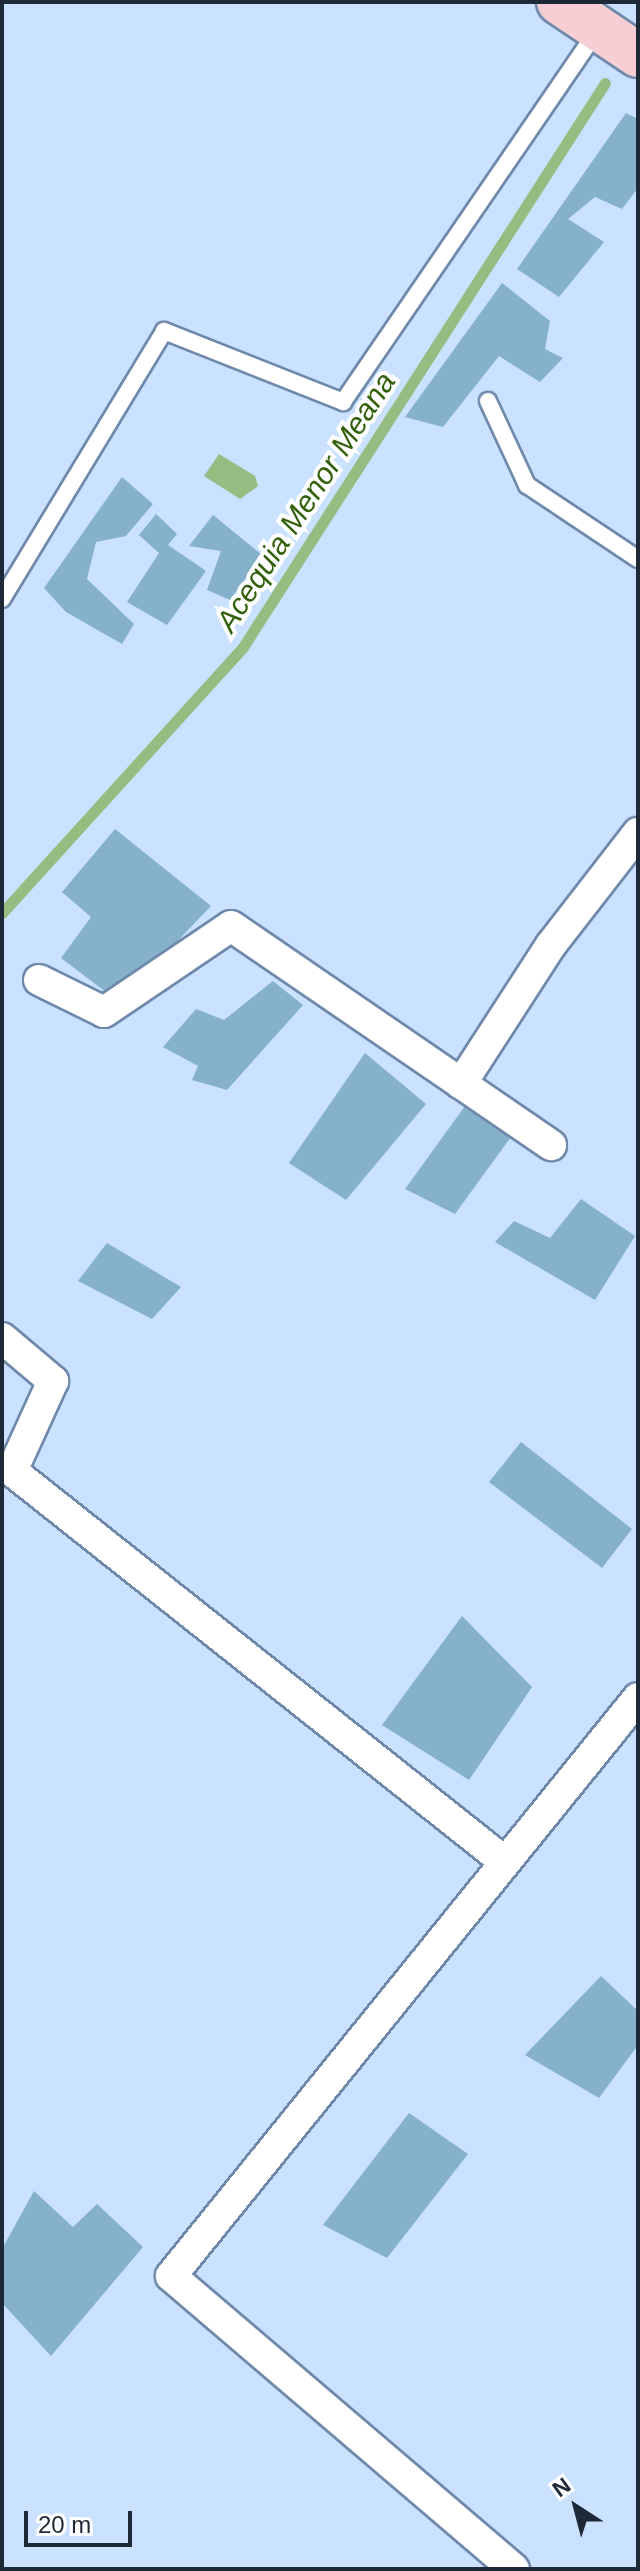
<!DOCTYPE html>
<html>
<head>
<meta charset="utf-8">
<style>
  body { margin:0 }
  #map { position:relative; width:640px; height:2571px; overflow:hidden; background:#cae1ff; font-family:Helvetica,sans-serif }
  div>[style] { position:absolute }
  .water>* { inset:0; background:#97bc81 }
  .stream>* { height:11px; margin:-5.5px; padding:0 5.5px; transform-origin:5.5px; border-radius:5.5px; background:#97bc81 }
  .building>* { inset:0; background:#85b1ca }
  .roads { filter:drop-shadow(2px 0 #6f89ab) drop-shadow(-2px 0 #6f89ab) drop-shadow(0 2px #6f89ab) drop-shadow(0 -2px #6f89ab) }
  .service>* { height:16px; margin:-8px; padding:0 8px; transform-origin:8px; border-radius:8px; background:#fff }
  .minor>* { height:30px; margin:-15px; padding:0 15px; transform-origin:15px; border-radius:15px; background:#fff }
  .secondary>* { height:44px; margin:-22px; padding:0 22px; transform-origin:22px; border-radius:22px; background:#f7ced4 }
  span { translate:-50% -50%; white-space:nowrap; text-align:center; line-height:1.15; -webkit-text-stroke:8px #fff; paint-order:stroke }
  .water-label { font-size:30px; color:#33600a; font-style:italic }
  .frame { position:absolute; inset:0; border:4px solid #1e2937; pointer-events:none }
  .north { position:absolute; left:536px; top:2467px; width:80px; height:80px; -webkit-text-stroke:6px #fff; paint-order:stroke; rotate:324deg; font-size:22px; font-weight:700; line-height:32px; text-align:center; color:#1e2937 }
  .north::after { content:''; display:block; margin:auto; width:28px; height:36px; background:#1e2937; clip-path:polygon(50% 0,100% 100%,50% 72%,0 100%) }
  .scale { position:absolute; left:24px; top:2511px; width:108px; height:36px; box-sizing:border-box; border:4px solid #1e2937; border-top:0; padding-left:10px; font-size:24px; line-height:28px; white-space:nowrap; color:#1e2937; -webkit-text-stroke:6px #fff; paint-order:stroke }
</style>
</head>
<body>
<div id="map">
  <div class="water">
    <div style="clip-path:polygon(219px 454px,255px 476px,258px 486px,240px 499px,204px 476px)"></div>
  </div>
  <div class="stream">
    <div style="left:2px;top:913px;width:359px;rotate:-47.8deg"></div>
    <div style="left:243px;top:647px;width:670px;rotate:-57.31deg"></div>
  </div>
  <div class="building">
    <div style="clip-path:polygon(626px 113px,638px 119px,638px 188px,622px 209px,595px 197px,568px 219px,604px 242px,559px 297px,517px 269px)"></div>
    <div style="clip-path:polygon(502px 283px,550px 321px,545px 349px,563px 358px,540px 382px,499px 356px,443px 427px,405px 417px)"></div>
    <div style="clip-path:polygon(122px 477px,153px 504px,126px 536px,96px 542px,87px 579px,134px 624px,122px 644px,66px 612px,44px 588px)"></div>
    <div style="clip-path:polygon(156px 514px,177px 534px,168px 545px,206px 571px,167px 625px,127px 602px,159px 553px,139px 535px)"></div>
    <div style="clip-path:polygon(213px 515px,262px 555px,230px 600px,207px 590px,221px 551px,189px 546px)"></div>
    <div style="clip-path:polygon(115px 829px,211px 906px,119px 1002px,61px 958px,91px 917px,62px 892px)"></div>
    <div style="clip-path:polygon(273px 981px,303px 1005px,227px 1090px,192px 1080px,198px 1066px,163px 1047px,196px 1009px,224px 1020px)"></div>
    <div style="clip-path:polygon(365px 1053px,426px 1104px,346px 1200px,289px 1163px)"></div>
    <div style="clip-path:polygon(465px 1106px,513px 1134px,455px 1214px,405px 1189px)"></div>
    <div style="clip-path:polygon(581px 1199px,635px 1236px,595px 1300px,495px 1242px,514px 1221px,550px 1238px)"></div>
    <div style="clip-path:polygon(107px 1243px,181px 1287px,152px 1319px,78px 1281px)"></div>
    <div style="clip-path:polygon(521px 1442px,632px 1529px,602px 1568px,489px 1482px)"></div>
    <div style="clip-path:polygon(462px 1616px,532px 1687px,469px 1780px,382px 1725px)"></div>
    <div style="clip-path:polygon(601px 1976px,638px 2011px,638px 2045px,599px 2098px,525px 2055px)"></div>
    <div style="clip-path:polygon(409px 2113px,468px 2154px,387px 2258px,323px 2225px)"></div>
    <div style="clip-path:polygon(34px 2191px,73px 2227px,97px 2204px,143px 2247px,51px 2356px,2px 2303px,2px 2249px)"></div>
  </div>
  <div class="roads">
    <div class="service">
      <div style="left:488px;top:401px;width:93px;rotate:65.1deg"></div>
      <div style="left:527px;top:485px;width:133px;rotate:33.7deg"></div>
      <div style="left:2px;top:599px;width:313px;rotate:-58.8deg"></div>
      <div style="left:164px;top:331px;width:193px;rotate:21.6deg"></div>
      <div style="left:343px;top:402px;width:451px;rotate:-55.6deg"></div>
    </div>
    <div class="minor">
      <div style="left:39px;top:980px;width:72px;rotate:26.2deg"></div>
      <div style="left:104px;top:1012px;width:153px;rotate:-34.1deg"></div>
      <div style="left:231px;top:926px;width:388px;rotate:34.4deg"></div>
      <div style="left:461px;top:1084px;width:166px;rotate:-57.1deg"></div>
      <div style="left:551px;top:945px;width:142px;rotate:-52.2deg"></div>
      <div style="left:2px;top:1338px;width:67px;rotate:40.1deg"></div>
      <div style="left:53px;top:1381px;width:99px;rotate:114.5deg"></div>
      <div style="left:12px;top:1471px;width:629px;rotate:38.42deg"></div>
      <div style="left:514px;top:2569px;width:451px;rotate:-139.5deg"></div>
      <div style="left:171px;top:2276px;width:743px;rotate:-51.06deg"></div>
    </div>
    <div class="secondary">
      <div style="left:559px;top:2px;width:95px;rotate:33.9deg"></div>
    </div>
  </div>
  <div class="water-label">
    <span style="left:306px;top:502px;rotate:-57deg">Acequia Menor Meana</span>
  </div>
  <div class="frame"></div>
  <div class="north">N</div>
  <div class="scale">20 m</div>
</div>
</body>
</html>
